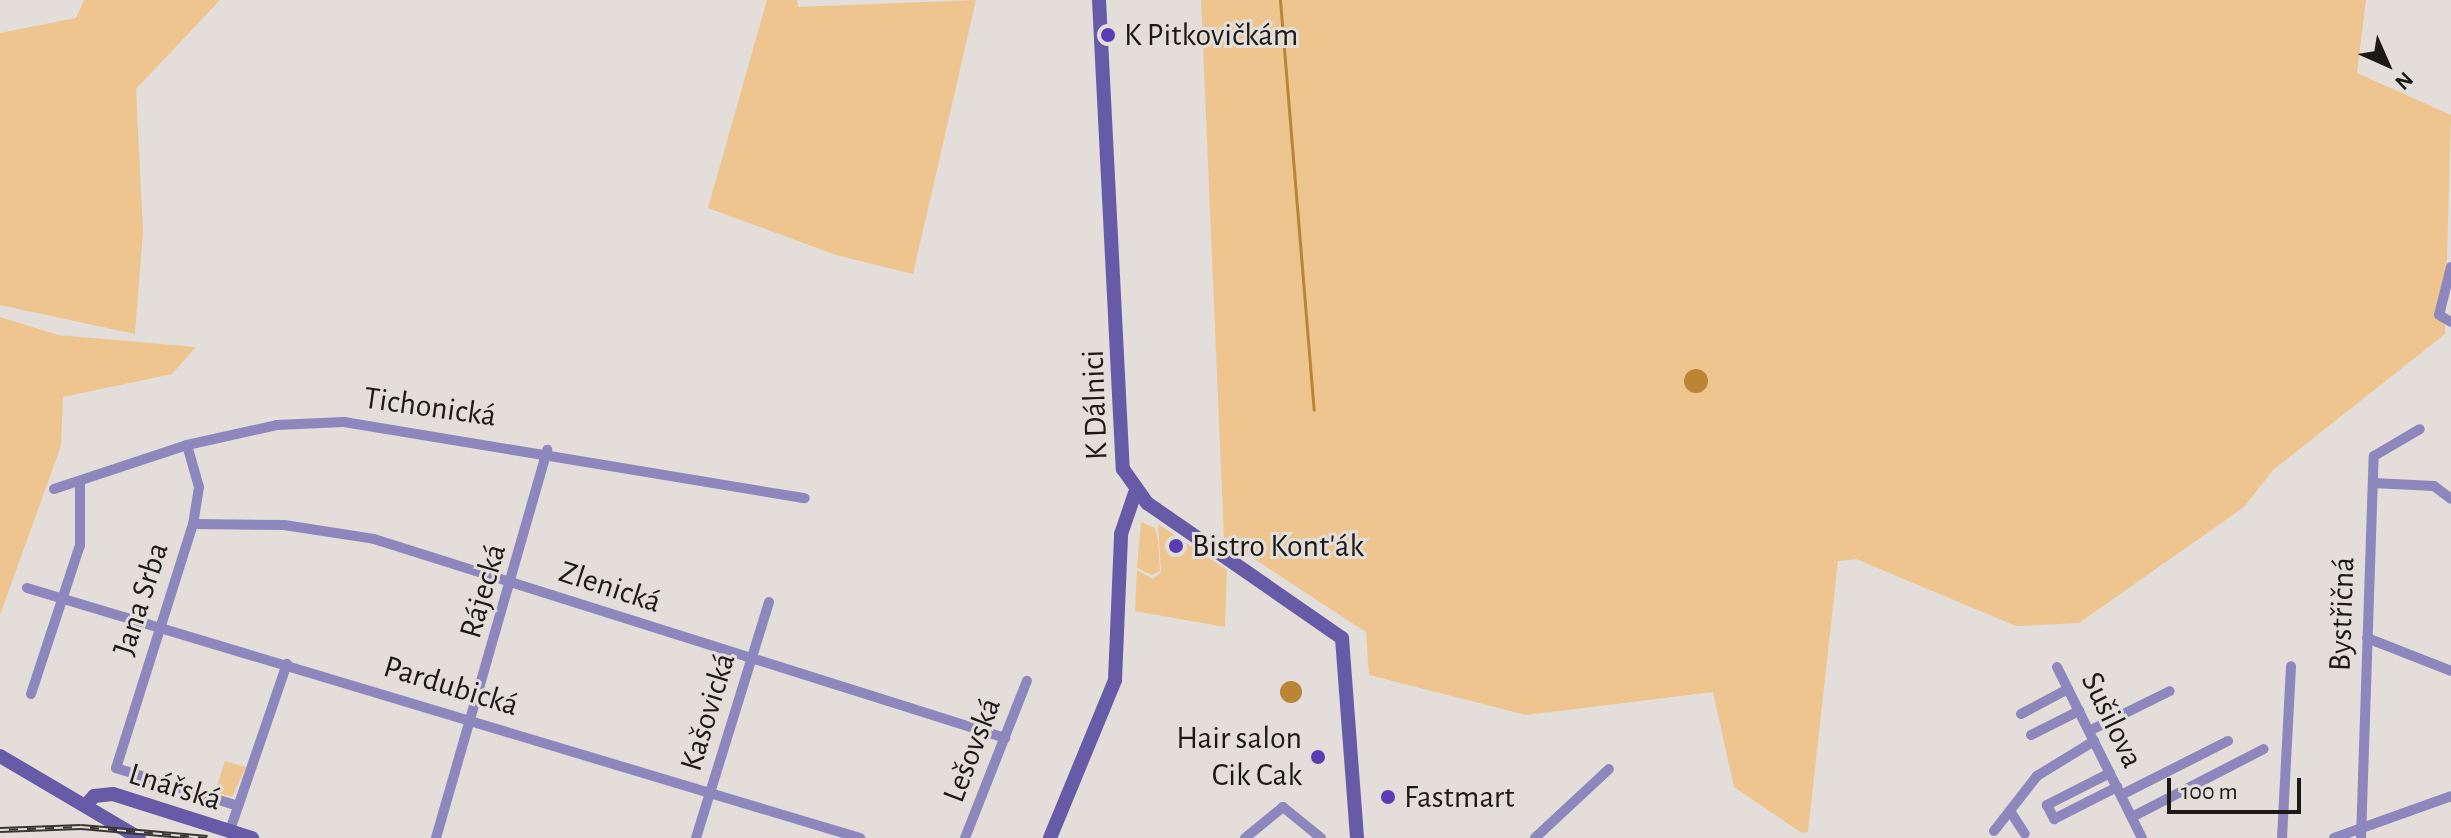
<!DOCTYPE html>
<html>
<head>
<meta charset="utf-8">
<style>
  body { margin:0 }
  #map { position:relative; width:2451px; height:838px; overflow:hidden; background:#e3ded9; font-family:"Alegreya Sans",sans-serif }
  div>[style] { position:absolute }
  .green>* { inset:0; background:#eec58e }
  .water>* { inset:0; background:#ba8534 }
  .round { border-radius:50% }
  .stream>* { height:3px; margin:-1.5px; padding:0 1.5px; transform-origin:1.5px; border-radius:1.5px; background:#ba8534 }
  .street>* { height:10px; margin:-5px; padding:0 5px; transform-origin:5px; border-radius:5px; background:#8d87bd }
  .secondary>* { height:14px; margin:-7px; padding:0 7px; transform-origin:7px; border-radius:7px; background:#675ba8 }
  .rail>* { height:6px; margin-top:-3px; transform-origin:0; background:repeating-linear-gradient(90deg,#e3ded9 0 9px,#383634 0 18px); box-sizing:border-box; border-block:2px solid #383634 }
  .dots>* { width:22px; height:22px; translate:-50% -50%; box-sizing:border-box; border:4px solid #e3ded9; border-radius:50% }
  span { translate:-50% -50%; white-space:nowrap; text-align:center; line-height:1.15; -webkit-text-stroke:6px #e3ded9; paint-order:stroke }
  .poi-label { font-size:32px; color:#1b1a18 }
  .left { translate:0 -50%; text-align:left }
  .right { translate:-100% -50%; text-align:right }
  .street-label { font-size:32px; color:#1b1a18 }
  .north { position:absolute; left:2347px; top:24px; width:80px; height:80px; -webkit-text-stroke:6px #e3ded9; paint-order:stroke; rotate:135deg; font-size:22px; font-weight:700; line-height:32px; text-align:center; color:#1b1a18 }
  .north::after { content:''; display:block; margin:auto; width:28px; height:36px; background:#1b1a18; clip-path:polygon(50% 0,100% 100%,50% 72%,0 100%) }
  .scale { position:absolute; left:2167px; top:778px; width:134px; height:36px; box-sizing:border-box; border:4px solid #1b1a18; border-top:0; padding-left:10px; font-size:24px; line-height:28px; white-space:nowrap; color:#1b1a18; -webkit-text-stroke:6px #e3ded9; paint-order:stroke }
</style>
</head>
<body>
<div id="map">
  <div class="green">
    <div style="clip-path:polygon(84px 0,220px 0,136px 89px,143px 232px,135px 334px,0 305px,0 33px,76px 18px)"></div>
    <div style="clip-path:polygon(767px 0,797px 0,798px 7px,976px 0,913px 274px,836px 255px,708px 208px)"></div>
    <div style="clip-path:polygon(1201px 0,2366px 0,2357px 73px,2451px 115px,2445px 334px,2273px 470px,2244px 507px,2079px 623px,2016px 626px,1856px 559px,1838px 561px,1808px 832px,1802px 833px,1734px 787px,1713px 692px,1526px 715px,1369px 675px,1366px 632px,1224px 539px)"></div>
    <div style="clip-path:polygon(0 317px,58px 335px,196px 347px,172px 374px,63px 397px,61px 446px,0 615px)"></div>
    <div style="clip-path:polygon(1141px 522px,1155px 528px,1158px 541px,1160px 571px,1152px 575px,1137px 568px)"></div>
    <div style="clip-path:polygon(1158px 524px,1227px 570px,1225px 627px,1135px 611px,1137px 570px,1153px 579px,1161px 572px)"></div>
    <div style="clip-path:polygon(225px 761px,246px 767px,232px 797px,215px 792px)"></div>
  </div>
  <div class="water">
    <div class="round" style="left:1684px;top:369px;width:24px;height:24px"></div>
    <div class="round" style="left:1280px;top:681px;width:22px;height:22px"></div>
  </div>
  <div class="stream">
    <div style="left:1280px;top:0;width:411px;rotate:85.3deg"></div>
  </div>
  <div class="street">
    <div style="left:2451px;top:267px;width:49px;rotate:104deg"></div>
    <div style="left:2439px;top:315px;width:14px;rotate:30deg"></div>
    <div style="left:187px;top:445px;width:44px;rotate:74.1deg"></div>
    <div style="left:199px;top:487px;width:37px;rotate:99deg"></div>
    <div style="left:193px;top:524px;width:256px;rotate:107.5deg"></div>
    <div style="left:116px;top:768px;width:128px;rotate:17.3deg"></div>
    <div style="left:2373px;top:483px;width:61px;rotate:2.8deg"></div>
    <div style="left:2434px;top:486px;width:21px;rotate:37deg"></div>
    <div style="left:54px;top:489px;width:140px;rotate:-18.3deg"></div>
    <div style="left:187px;top:445px;width:92px;rotate:-12.5deg"></div>
    <div style="left:277px;top:425px;width:67px;rotate:-2.6deg"></div>
    <div style="left:344px;top:422px;width:467px;rotate:9.4deg"></div>
    <div style="left:193px;top:524px;width:91px;rotate:0.6deg"></div>
    <div style="left:284px;top:525px;width:91px;rotate:8.8deg"></div>
    <div style="left:374px;top:539px;width:662px;rotate:17.5deg"></div>
    <div style="left:27px;top:588px;width:870px;rotate:16.71deg"></div>
    <div style="left:2367px;top:638px;width:90px;rotate:21.4deg"></div>
    <div style="left:2057px;top:667px;width:191px;rotate:63.6deg"></div>
    <div style="left:31px;top:694px;width:157px;rotate:-71.8deg"></div>
    <div style="left:80px;top:545px;width:60px;rotate:-90deg"></div>
    <div style="left:2021px;top:714px;width:53px;rotate:-28deg"></div>
    <div style="left:2089px;top:731px;width:90px;rotate:-26.3deg"></div>
    <div style="left:2031px;top:735px;width:54px;rotate:-26.6deg"></div>
    <div style="left:2110px;top:773px;width:71px;rotate:153.1deg"></div>
    <div style="left:2047px;top:805px;width:16px;rotate:63deg"></div>
    <div style="left:2054px;top:819px;width:71px;rotate:-26.9deg"></div>
    <div style="left:2121px;top:795px;width:120px;rotate:-26.8deg"></div>
    <div style="left:2010px;top:811px;width:27px;rotate:57deg"></div>
    <div style="left:2132px;top:817px;width:148px;rotate:-27.3deg"></div>
    <div style="left:1994px;top:831px;width:70px;rotate:-52deg"></div>
    <div style="left:2037px;top:776px;width:67px;rotate:-31.6deg"></div>
    <div style="left:229px;top:833px;width:179px;rotate:-71.1deg"></div>
    <div style="left:436px;top:838px;width:404px;rotate:-74deg"></div>
    <div style="left:696px;top:838px;width:247px;rotate:-72.8deg"></div>
    <div style="left:965px;top:838px;width:169px;rotate:-68.5deg"></div>
    <div style="left:1245px;top:838px;width:49px;rotate:-39.2deg"></div>
    <div style="left:1283px;top:807px;width:49px;rotate:39.2deg"></div>
    <div style="left:1535px;top:838px;width:101px;rotate:-43deg"></div>
    <div style="left:2282px;top:838px;width:172px;rotate:-87deg"></div>
    <div style="left:2334px;top:838px;width:124px;rotate:-19.7deg"></div>
    <div style="left:2361px;top:838px;width:382px;rotate:-88.1deg"></div>
    <div style="left:2374px;top:456px;width:53px;rotate:-30.4deg"></div>
  </div>
  <div class="secondary">
    <div style="left:1099px;top:0;width:470px;rotate:87.1deg"></div>
    <div style="left:1123px;top:469px;width:42px;rotate:54.8deg"></div>
    <div style="left:1147px;top:503px;width:237px;rotate:34.7deg"></div>
    <div style="left:1342px;top:638px;width:201px;rotate:85.7deg"></div>
    <div style="left:0;top:756px;width:161px;rotate:30.5deg"></div>
    <div style="left:86px;top:805px;width:12px;rotate:-48deg"></div>
    <div style="left:94px;top:796px;width:19px;rotate:-6deg"></div>
    <div style="left:113px;top:794px;width:146px;rotate:17.6deg"></div>
    <div style="left:1050px;top:838px;width:171px;rotate:-67.6deg"></div>
    <div style="left:1115px;top:680px;width:146px;rotate:-87.6deg"></div>
    <div style="left:1121px;top:534px;width:43px;rotate:-71.1deg"></div>
  </div>
  <div class="rail">
    <div style="left:0;top:830px;width:81px;rotate:-2.1deg"></div>
    <div style="left:81px;top:827px;width:127px;rotate:5deg"></div>
  </div>
  <div class="dots">
    <div style="left:1108px;top:35px;background:#593cb4"></div>
    <div style="left:1176px;top:546px;background:#593cb4"></div>
    <div style="left:1318px;top:757px;background:#593cb4"></div>
    <div style="left:1388px;top:797px;background:#593cb4"></div>
  </div>
  <div class="poi-label">
    <span class="left" style="left:1124px;top:35px">K Pitkovičkám</span>
    <span class="left" style="left:1192px;top:546px">Bistro Kont'ák</span>
    <span class="right" style="left:1302px;top:757px">Hair salon<br>Cik Cak</span>
    <span class="left" style="left:1404px;top:797px">Fastmart</span>
  </div>
  <div class="street-label">
    <span style="left:1095px;top:405px;rotate:-92deg">K Dálnici</span>
    <span style="left:430px;top:407px;rotate:8deg">Tichonická</span>
    <span style="left:610px;top:587px;rotate:18deg">Zlenická</span>
    <span style="left:483px;top:591px;rotate:-74deg">Rájecká</span>
    <span style="left:141px;top:599px;rotate:-72deg">Jana Srba</span>
    <span style="left:2342px;top:614px;rotate:-88deg">Bystřičná</span>
    <span style="left:451px;top:686px;rotate:17deg">Pardubická</span>
    <span style="left:708px;top:712px;rotate:-73deg">Kašovická</span>
    <span style="left:2112px;top:720px;rotate:64deg">Sušilova</span>
    <span style="left:972px;top:750px;rotate:-69deg">Lešovská</span>
    <span style="left:175px;top:787px;rotate:17deg">Lnářská</span>
  </div>
  <div class="north">N</div>
  <div class="scale">100 m</div>
</div>
</body>
</html>
